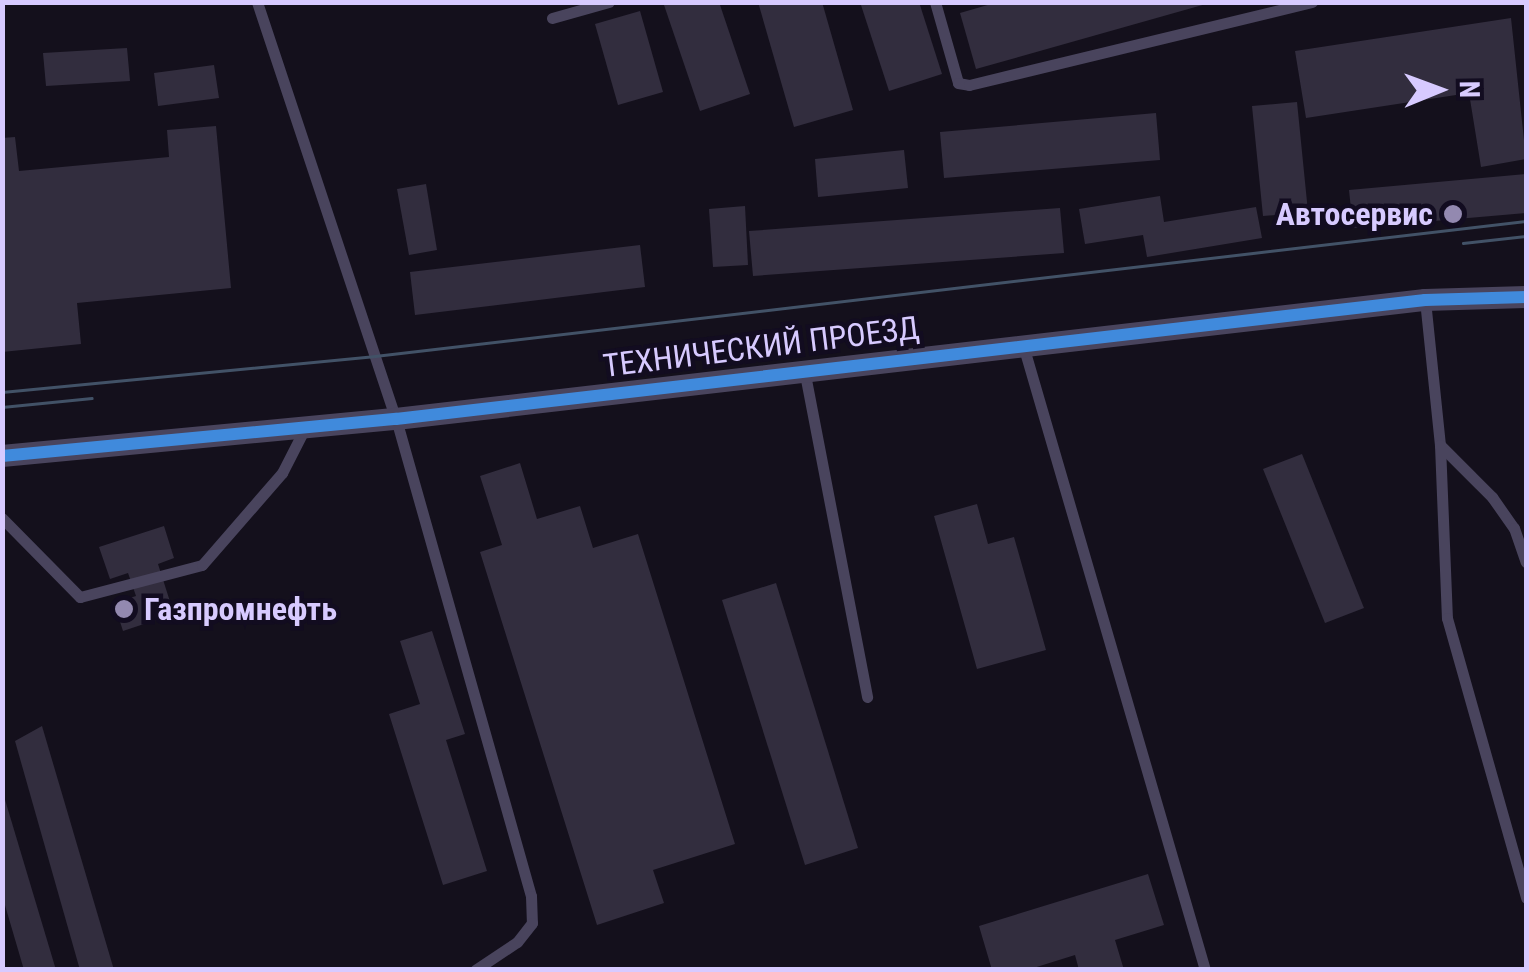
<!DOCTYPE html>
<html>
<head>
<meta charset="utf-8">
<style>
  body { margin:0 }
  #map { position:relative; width:1529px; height:972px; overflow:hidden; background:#14101c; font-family:"Roboto Condensed",sans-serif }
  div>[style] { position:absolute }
  .building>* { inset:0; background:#322d3e }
  .service>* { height:11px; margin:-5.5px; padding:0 5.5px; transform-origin:5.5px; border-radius:5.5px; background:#49445d }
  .minor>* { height:22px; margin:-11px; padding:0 11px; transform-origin:11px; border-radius:11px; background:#49445d }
  .tram>* { height:2.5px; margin:-1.25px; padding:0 1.25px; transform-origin:1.25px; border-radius:1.25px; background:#425267 }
  .cycleway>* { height:12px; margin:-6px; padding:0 6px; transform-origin:6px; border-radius:6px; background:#408adc }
  .dots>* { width:28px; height:28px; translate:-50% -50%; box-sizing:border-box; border:5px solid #120c20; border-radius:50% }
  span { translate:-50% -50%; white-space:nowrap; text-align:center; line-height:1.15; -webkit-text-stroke:9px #120c20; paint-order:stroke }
  .poi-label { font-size:32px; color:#d7caff; font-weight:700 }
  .right { translate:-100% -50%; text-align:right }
  .left { translate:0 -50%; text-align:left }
  .street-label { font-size:32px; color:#d7caff }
  .frame { position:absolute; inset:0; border:5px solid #d7caff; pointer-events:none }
  .north { position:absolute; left:1389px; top:40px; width:100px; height:100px; -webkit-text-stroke:8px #120c20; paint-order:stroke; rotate:89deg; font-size:28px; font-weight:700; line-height:40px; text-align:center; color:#d7caff }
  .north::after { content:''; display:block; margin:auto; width:35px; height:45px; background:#d7caff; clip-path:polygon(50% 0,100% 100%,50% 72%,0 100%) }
</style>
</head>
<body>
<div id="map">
  <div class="building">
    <div style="clip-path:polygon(663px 2px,719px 2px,750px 94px,700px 111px)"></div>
    <div style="clip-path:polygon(758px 2px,822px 2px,853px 110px,794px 127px)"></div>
    <div style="clip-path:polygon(860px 2px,919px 2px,942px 74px,889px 91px)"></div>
    <div style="clip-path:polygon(998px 2px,1206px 2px,1206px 4px,976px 69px,960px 13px)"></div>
    <div style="clip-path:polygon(640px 11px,663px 92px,618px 105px,595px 24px)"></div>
    <div style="clip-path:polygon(1511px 18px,1526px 159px,1481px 167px,1469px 93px,1306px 118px,1295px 51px)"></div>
    <div style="clip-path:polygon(127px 48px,130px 81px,46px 86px,43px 53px)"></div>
    <div style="clip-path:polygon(214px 65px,219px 98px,158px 106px,154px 73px)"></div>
    <div style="clip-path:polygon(1297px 102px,1308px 212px,1263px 216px,1252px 106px)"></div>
    <div style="clip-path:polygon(1156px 113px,1160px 160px,944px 178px,940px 132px)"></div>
    <div style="clip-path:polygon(216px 126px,231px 288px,77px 303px,81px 344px,2px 352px,2px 138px,15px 137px,19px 171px,169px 157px,167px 130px)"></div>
    <div style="clip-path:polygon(904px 150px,908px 188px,818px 197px,815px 159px)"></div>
    <div style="clip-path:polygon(1526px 174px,1526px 213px,1353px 228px,1349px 190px)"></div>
    <div style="clip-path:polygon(426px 184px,437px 250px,409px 255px,397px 189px)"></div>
    <div style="clip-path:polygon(1160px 196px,1164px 222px,1256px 207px,1262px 238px,1147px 257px,1143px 235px,1085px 244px,1079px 209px)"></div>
    <div style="clip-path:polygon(745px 206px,748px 265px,713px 267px,709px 209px)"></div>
    <div style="clip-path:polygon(1060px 208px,1064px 253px,753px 276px,749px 231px)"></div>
    <div style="clip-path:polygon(640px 245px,645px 287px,415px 315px,410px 272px)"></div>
    <div style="clip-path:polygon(1302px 454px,1364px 608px,1325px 623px,1263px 469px)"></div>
    <div style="clip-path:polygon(520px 463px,537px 519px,580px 506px,593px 548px,638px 534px,735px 844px,653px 870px,664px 903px,597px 925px,480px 552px,502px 545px,480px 476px)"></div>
    <div style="clip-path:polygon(977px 504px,988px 544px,1014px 537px,1046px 650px,977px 669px,934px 516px)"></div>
    <div style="clip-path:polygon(164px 526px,174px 558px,158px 564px,174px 614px,123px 631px,114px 603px,136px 596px,128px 573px,110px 579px,99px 547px)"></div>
    <div style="clip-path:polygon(776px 583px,858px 848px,805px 865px,722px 600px)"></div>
    <div style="clip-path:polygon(432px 631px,465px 734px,446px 740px,487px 871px,443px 885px,389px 714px,420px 704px,400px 641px)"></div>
    <div style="clip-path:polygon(42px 726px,114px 970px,80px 970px,15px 741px)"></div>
    <div style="clip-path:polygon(2px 793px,3px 793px,56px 970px,24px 970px,2px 895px)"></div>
    <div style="clip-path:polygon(1148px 874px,1164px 925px,1115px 940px,1124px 970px,1079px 970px,1075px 955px,1027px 970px,992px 970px,979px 926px)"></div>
  </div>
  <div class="service">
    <div style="left:257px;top:2px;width:440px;rotate:71.6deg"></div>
    <div style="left:396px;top:419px;width:496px;rotate:74.2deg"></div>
    <div style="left:531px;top:896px;width:27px;rotate:88deg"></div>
    <div style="left:532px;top:923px;width:24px;rotate:128deg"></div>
    <div style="left:517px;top:942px;width:50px;rotate:146.3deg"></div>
    <div style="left:935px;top:2px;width:84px;rotate:74.1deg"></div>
    <div style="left:958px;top:83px;width:11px;rotate:10deg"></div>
    <div style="left:969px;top:85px;width:353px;rotate:-13.6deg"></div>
    <div style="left:552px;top:18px;width:59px;rotate:-15.7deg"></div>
    <div style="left:1425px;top:300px;width:146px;rotate:84.1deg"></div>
    <div style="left:1440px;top:445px;width:173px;rotate:87.7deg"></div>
    <div style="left:1447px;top:618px;width:291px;rotate:74.2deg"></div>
    <div style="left:1023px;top:345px;width:651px;rotate:73.76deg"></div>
    <div style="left:804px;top:369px;width:334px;rotate:79.1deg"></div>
    <div style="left:1440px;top:445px;width:74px;rotate:45deg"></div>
    <div style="left:1492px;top:497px;width:38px;rotate:55deg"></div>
    <div style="left:1514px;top:528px;width:36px;rotate:71deg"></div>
    <div style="left:2px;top:518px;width:111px;rotate:45.4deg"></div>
    <div style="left:80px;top:597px;width:126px;rotate:-14.7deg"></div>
    <div style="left:202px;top:565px;width:122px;rotate:-49deg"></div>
    <div style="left:282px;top:473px;width:51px;rotate:-62.9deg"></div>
  </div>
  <div class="minor">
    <div style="left:2px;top:456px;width:396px;rotate:-5.4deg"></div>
    <div style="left:396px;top:419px;width:1036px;rotate:-6.6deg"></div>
    <div style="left:1425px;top:300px;width:101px;rotate:-1.7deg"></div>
  </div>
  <div class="tram">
    <div style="left:1463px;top:243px;width:63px;rotate:-6.3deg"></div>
    <div style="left:2px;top:392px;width:375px;rotate:-5.5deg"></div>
    <div style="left:375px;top:356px;width:1159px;rotate:-6.69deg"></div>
    <div style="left:2px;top:407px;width:90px;rotate:-5.7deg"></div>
  </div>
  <div class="cycleway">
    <div style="left:2px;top:456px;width:396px;rotate:-5.4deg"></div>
    <div style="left:396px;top:419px;width:1036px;rotate:-6.6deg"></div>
    <div style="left:1425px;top:300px;width:101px;rotate:-1.7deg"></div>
  </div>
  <div class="dots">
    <div style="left:1453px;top:214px;background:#9389b0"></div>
    <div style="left:124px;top:609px;background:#9389b0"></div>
  </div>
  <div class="poi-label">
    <span class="right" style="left:1433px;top:214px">Автосервис</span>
    <span class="left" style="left:144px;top:609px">Газпромнефть</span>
  </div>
  <div class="street-label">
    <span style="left:761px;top:347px;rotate:-7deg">ТЕХНИЧЕСКИЙ ПРОЕЗД</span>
  </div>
  <div class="frame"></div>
  <div class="north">N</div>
</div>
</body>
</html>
